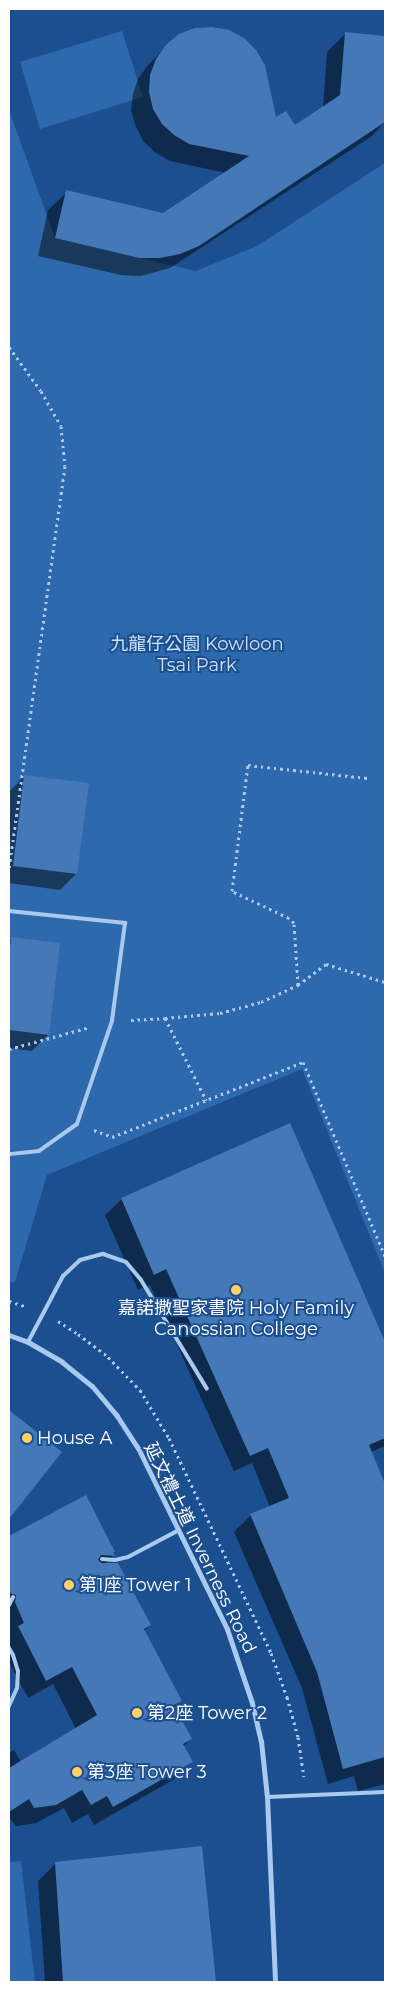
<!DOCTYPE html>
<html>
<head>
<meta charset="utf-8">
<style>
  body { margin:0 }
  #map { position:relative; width:394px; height:1991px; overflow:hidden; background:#1b4f8f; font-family:Montserrat,"Noto Sans TC",sans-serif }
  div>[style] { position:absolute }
  .green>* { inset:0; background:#2e69ad }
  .shadow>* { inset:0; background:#0007 }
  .building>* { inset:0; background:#4478b7 }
  .path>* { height:3px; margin-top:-1.5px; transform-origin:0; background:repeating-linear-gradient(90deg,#a9c9ee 0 2.5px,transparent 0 6.5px) }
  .service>* { height:4px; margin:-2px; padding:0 2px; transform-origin:2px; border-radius:2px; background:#a9c9ee }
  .minor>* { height:5px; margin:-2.5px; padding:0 2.5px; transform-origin:2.5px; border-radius:2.5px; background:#a9c9ee }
  .dots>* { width:14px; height:14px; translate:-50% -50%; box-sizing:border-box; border:2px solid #1b4f8f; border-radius:50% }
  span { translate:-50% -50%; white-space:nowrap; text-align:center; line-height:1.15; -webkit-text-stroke:4px #1b4f8f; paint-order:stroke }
  .park-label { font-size:18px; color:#cfe3fa }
  .poi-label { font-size:18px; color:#fff }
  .left { translate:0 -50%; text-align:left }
  .street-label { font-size:18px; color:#fff }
  .frame { position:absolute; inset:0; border:10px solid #fff; pointer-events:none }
</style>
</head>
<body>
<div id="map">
  <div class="green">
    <div style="clip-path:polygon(122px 31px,143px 97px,40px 129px,20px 62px)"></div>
    <div style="clip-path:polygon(9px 110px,55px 238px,196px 271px,257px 246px,385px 163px,385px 1273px,302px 1069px,47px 1175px,15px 1282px,9px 1282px)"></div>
    <div style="clip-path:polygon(21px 1861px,35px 1982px,9px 1982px,9px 1862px)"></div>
  </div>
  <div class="shadow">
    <div style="clip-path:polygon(345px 34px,385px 37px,385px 102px,379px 102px,385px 111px,385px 122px,372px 136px,170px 268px,141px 276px,121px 275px,38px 256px,48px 210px,67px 192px,164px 215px,226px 173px,170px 161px,156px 153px,144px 142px,136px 127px,131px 111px,133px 94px,138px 79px,148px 65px,167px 46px,276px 119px,295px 127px,323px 108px,327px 52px)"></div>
    <div style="clip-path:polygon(24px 776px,76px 874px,60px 890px,9px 883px,9px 792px)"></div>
    <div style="clip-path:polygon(12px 938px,48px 1035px,32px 1051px,9px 1048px,9px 941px)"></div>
    <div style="clip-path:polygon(290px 1125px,385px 1345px,385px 1446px,371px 1452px,385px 1487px,385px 1784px,358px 1791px,354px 1776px,328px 1784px,302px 1688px,234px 1532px,250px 1516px,270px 1507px,252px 1463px,234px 1471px,150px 1285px,138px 1290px,105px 1215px,122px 1199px)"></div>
    <div style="clip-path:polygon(16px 1417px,60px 1452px,9px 1517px,9px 1424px)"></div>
    <div style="clip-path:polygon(85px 1497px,113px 1556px,105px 1564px,150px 1625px,144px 1631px,180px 1701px,174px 1707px,191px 1739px,183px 1747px,192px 1762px,173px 1780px,94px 1825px,88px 1814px,72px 1823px,64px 1808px,36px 1823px,16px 1826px,9px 1817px,9px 1753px,14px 1750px,21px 1762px,76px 1729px,53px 1684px,28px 1698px,9px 1662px,9px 1538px)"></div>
    <div style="clip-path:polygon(201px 1848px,215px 1982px,45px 1982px,38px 1881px,56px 1863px)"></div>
  </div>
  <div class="building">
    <div style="clip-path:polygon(212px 27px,229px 30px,244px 38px,256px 50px,265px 65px,276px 117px,286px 111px,295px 125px,340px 95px,345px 32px,385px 36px,385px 122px,199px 246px,180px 254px,160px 258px,139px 258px,55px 238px,66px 190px,163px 213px,249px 156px,189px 144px,174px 135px,162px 124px,153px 109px,149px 92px,150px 75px,156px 59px,166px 45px,179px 34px,195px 28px)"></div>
    <div style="clip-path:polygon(24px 775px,89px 783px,77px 874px,13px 866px)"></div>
    <div style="clip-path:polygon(11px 937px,60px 943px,49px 1035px,9px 1030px,9px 958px)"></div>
    <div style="clip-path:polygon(290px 1123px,385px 1342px,385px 1438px,369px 1445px,385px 1484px,385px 1757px,343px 1769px,317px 1672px,250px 1514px,289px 1498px,268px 1448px,250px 1456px,166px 1269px,154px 1275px,121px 1198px)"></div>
    <div style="clip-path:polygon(9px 1410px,62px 1452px,9px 1519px)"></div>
    <div style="clip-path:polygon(86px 1495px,115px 1552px,113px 1553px,115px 1556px,101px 1555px,98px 1560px,102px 1563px,118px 1563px,151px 1625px,144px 1629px,182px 1701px,174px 1705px,192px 1739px,183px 1744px,193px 1762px,113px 1807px,107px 1796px,91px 1805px,82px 1790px,56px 1805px,34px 1808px,29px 1799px,9px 1812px,9px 1768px,97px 1715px,72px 1667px,46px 1681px,18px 1626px,24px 1623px,15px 1602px,16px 1595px,11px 1594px,9px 1590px,9px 1536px)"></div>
    <div style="clip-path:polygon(202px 1846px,216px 1982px,63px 1982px,55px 1862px)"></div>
  </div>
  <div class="path">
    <div style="left:9px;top:347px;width:54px;rotate:54deg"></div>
    <div style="left:41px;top:391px;width:40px;rotate:60.3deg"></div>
    <div style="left:61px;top:426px;width:40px;rotate:84.3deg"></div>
    <div style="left:65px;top:466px;width:408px;rotate:97.9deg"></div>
    <div style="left:298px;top:985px;width:62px;rotate:-93.7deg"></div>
    <div style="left:294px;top:923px;width:7px;rotate:-135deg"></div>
    <div style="left:289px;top:918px;width:63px;rotate:-154.7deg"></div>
    <div style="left:232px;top:891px;width:127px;rotate:-82.8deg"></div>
    <div style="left:248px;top:765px;width:120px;rotate:6.2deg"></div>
    <div style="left:165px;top:1018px;width:55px;rotate:-5.2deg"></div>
    <div style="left:220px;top:1013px;width:42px;rotate:-15deg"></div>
    <div style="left:261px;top:1002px;width:41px;rotate:-24.7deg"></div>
    <div style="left:298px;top:985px;width:35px;rotate:-37deg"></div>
    <div style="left:326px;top:964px;width:62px;rotate:17deg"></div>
    <div style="left:131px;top:1020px;width:34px;rotate:-3deg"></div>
    <div style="left:165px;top:1018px;width:92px;rotate:63.4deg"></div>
    <div style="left:9px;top:1049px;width:84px;rotate:-15.2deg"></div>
    <div style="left:94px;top:1130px;width:19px;rotate:21deg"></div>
    <div style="left:112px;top:1137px;width:205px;rotate:-21.4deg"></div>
    <div style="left:303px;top:1062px;width:211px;rotate:67.1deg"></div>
    <div style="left:9px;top:1301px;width:19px;rotate:18deg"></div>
    <div style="left:58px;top:1321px;width:24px;rotate:33deg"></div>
    <div style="left:78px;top:1334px;width:38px;rotate:37deg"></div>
    <div style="left:108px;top:1357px;width:46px;rotate:45.9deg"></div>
    <div style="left:140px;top:1390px;width:56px;rotate:58.9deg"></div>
    <div style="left:169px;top:1438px;width:238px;rotate:64.6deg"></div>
    <div style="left:271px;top:1653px;width:47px;rotate:70deg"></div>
    <div style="left:287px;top:1697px;width:41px;rotate:74.6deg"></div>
    <div style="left:298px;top:1737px;width:40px;rotate:81.5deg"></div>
  </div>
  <div class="service">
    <div style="left:9px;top:911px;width:117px;rotate:5.9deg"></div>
    <div style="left:125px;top:923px;width:99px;rotate:97.6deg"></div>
    <div style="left:112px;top:1021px;width:109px;rotate:108.8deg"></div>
    <div style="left:77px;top:1124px;width:47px;rotate:144.6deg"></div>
    <div style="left:39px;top:1151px;width:30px;rotate:174deg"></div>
    <div style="left:28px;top:1342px;width:75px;rotate:-62.1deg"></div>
    <div style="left:63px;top:1276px;width:23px;rotate:-43deg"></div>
    <div style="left:80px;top:1260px;width:24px;rotate:-15deg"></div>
    <div style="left:103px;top:1254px;width:24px;rotate:19deg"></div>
    <div style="left:126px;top:1262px;width:23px;rotate:50deg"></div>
    <div style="left:141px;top:1280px;width:127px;rotate:58.8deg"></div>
    <div style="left:102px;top:1559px;width:13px;rotate:4deg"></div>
    <div style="left:115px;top:1560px;width:13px;rotate:-13deg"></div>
    <div style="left:128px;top:1557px;width:58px;rotate:-27.9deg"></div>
    <div style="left:9px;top:1605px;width:9px;rotate:-63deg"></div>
    <div style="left:9px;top:1648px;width:8px;rotate:60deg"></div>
    <div style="left:13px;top:1655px;width:17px;rotate:73deg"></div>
    <div style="left:18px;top:1671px;width:17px;rotate:93deg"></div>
    <div style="left:17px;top:1688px;width:20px;rotate:114deg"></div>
    <div style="left:267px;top:1797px;width:118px;rotate:-2.4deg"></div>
  </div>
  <div class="minor">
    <div style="left:9px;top:1335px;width:20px;rotate:20deg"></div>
    <div style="left:28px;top:1342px;width:39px;rotate:30deg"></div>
    <div style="left:62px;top:1362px;width:38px;rotate:39deg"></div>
    <div style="left:92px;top:1386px;width:39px;rotate:50deg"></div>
    <div style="left:117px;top:1416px;width:38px;rotate:57deg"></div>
    <div style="left:138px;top:1448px;width:202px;rotate:63.8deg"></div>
    <div style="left:227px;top:1629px;width:78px;rotate:71.3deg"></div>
    <div style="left:252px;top:1703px;width:39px;rotate:77deg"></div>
    <div style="left:261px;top:1741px;width:56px;rotate:83.9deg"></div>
    <div style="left:267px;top:1797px;width:185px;rotate:87.5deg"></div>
  </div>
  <div class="dots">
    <div style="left:236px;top:1290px;background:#ffd166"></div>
    <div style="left:27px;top:1438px;background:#ffd166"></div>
    <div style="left:69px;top:1585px;background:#ffd166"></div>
    <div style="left:137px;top:1713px;background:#ffd166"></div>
    <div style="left:77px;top:1772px;background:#ffd166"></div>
  </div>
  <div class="park-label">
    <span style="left:197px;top:655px">九龍仔公園 Kowloon<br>Tsai Park</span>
  </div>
  <div class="poi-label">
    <span style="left:236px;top:1319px">嘉諾撒聖家書院 Holy Family<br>Canossian College</span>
    <span class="left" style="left:37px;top:1438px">House A</span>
    <span class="left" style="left:79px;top:1585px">第1座 Tower 1</span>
    <span class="left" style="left:147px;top:1713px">第2座 Tower 2</span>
    <span class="left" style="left:87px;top:1772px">第3座 Tower 3</span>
  </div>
  <div class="street-label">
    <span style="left:200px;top:1548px;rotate:64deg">延文禮士道 Inverness Road</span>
  </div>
  <div class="frame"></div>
</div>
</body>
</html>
